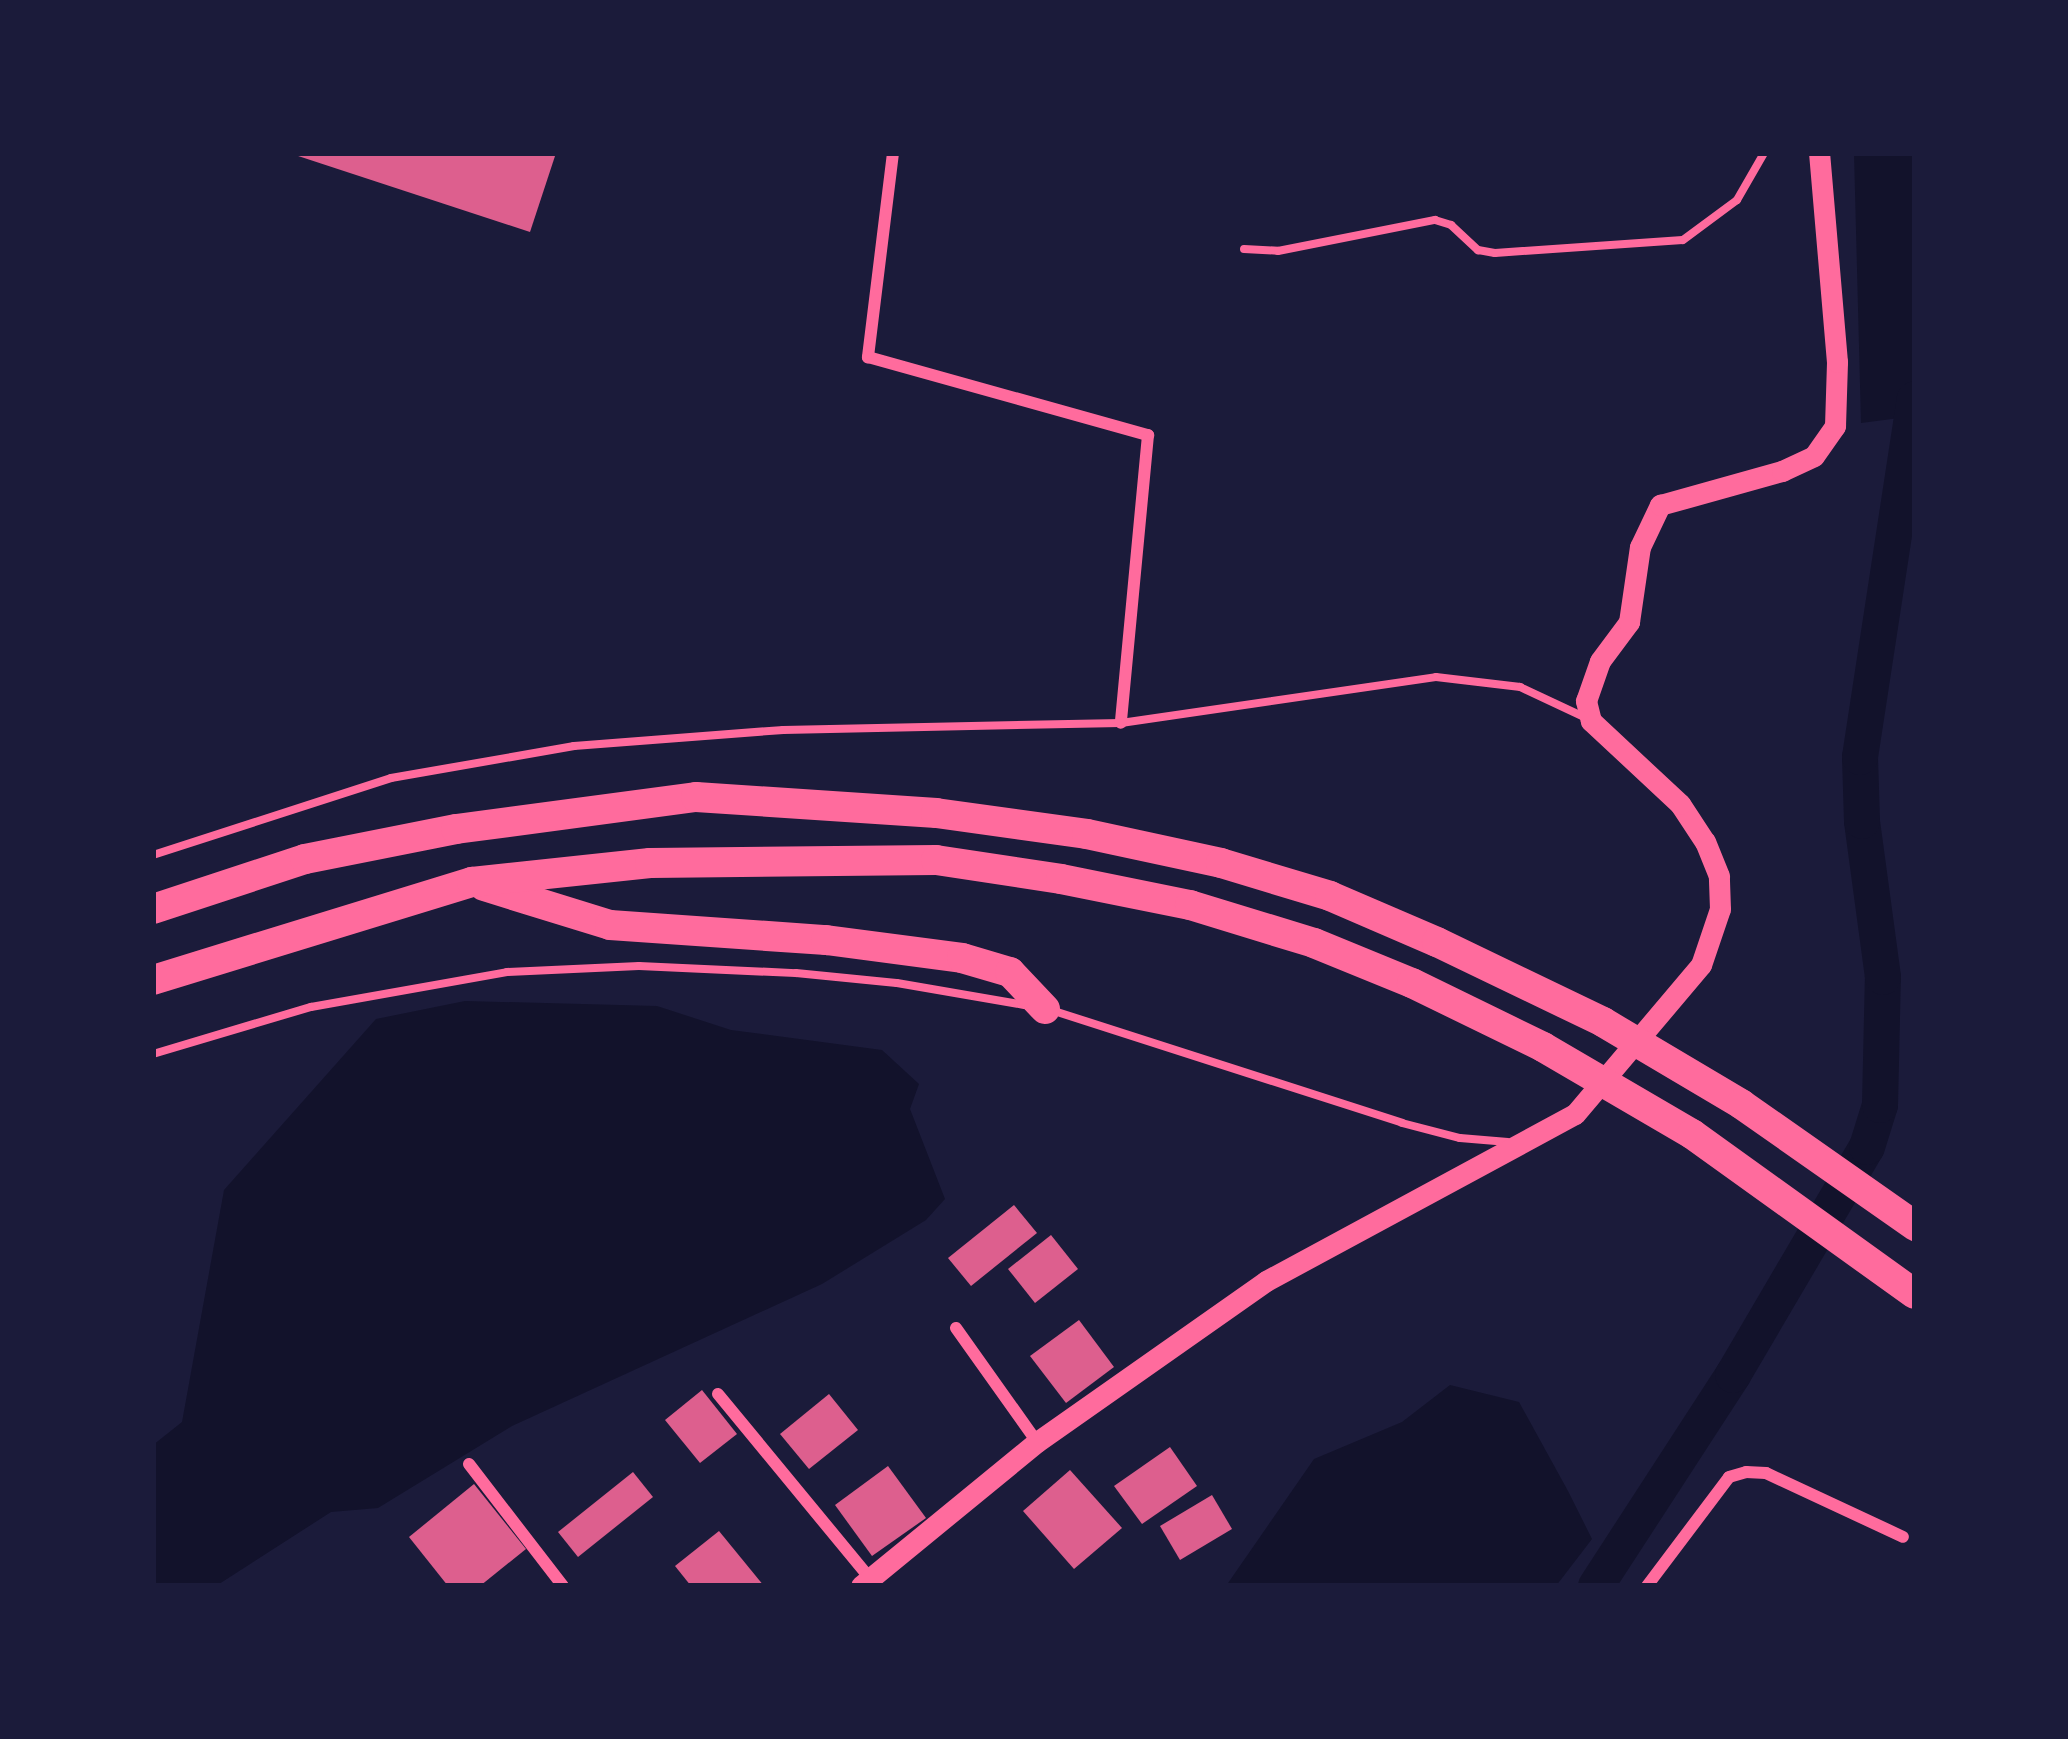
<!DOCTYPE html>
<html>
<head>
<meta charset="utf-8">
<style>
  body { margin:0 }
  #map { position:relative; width:2068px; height:1739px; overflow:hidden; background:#1b1b3a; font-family:"Noto Sans",sans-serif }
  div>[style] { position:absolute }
  .water>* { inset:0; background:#12122b }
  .canal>* { height:36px; margin:-18px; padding:0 18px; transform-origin:18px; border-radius:18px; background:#12122b }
  .building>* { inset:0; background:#dd5f8e }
  .service>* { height:8px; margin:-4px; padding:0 4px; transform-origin:4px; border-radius:4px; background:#ff6b9d }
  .minor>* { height:12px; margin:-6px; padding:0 6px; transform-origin:6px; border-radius:6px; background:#ff6b9d }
  .tertiary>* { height:21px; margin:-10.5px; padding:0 10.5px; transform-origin:10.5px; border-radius:10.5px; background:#ff6b9d }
  .motorway>* { height:30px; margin:-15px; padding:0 15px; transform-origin:15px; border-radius:15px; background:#ff6b9d }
  span { translate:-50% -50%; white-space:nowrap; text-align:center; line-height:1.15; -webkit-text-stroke:9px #1b1b3a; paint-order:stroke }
  .frame { position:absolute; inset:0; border:156px solid #1b1b3a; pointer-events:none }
</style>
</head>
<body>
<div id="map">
  <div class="water">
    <div style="clip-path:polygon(1854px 153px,1915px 153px,1915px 416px,1861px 423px)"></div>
    <div style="clip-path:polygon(465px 1001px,657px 1006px,731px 1030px,882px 1050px,919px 1084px,910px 1109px,945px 1199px,926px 1220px,822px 1284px,512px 1426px,378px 1508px,331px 1512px,216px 1586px,153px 1586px,153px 1445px,182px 1422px,224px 1190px,376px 1019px)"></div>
    <div style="clip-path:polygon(1450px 1385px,1519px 1402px,1568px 1491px,1592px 1539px,1556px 1586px,1226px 1586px,1314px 1459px,1402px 1422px)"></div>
  </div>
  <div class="canal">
    <div style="left:1596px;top:1586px;width:252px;rotate:-57deg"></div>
    <div style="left:1733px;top:1375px;width:264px;rotate:-59.6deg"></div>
    <div style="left:1867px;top:1147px;width:44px;rotate:-72.8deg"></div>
    <div style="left:1880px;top:1105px;width:128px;rotate:-88.7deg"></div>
    <div style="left:1883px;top:977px;width:157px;rotate:-97.7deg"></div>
    <div style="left:1862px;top:821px;width:64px;rotate:-91.8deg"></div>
    <div style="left:1860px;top:757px;width:362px;rotate:-81.3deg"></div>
  </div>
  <div class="building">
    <div style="clip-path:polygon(289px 153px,556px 153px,530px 232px)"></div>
    <div style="clip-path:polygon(1014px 1205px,1037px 1233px,971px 1286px,948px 1258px)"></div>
    <div style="clip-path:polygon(1051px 1235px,1078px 1269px,1035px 1303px,1008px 1269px)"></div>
    <div style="clip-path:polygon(1079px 1320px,1114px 1367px,1066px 1403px,1030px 1356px)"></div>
    <div style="clip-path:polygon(702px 1390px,737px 1434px,700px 1463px,665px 1420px)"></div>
    <div style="clip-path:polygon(829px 1394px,858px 1430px,809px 1469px,780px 1434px)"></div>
    <div style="clip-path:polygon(1170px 1447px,1197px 1486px,1142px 1524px,1114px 1486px)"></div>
    <div style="clip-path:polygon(888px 1466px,926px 1518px,872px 1556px,835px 1505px)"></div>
    <div style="clip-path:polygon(1070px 1470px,1122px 1528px,1074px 1569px,1023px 1511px)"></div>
    <div style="clip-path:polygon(633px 1472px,653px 1497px,578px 1557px,558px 1532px)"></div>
    <div style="clip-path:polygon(474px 1484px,526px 1549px,480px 1586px,448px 1586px,409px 1537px)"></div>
    <div style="clip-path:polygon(1212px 1495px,1232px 1529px,1180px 1560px,1160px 1526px)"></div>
    <div style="clip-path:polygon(719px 1531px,764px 1586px,691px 1586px,675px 1566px)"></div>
  </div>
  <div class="service">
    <div style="left:1244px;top:249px;width:34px;rotate:3deg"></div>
    <div style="left:1278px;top:251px;width:160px;rotate:-11.2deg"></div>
    <div style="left:1435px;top:220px;width:17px;rotate:17deg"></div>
    <div style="left:1451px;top:225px;width:37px;rotate:43deg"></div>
    <div style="left:1478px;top:250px;width:17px;rotate:10deg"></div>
    <div style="left:1495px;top:253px;width:188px;rotate:-4deg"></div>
    <div style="left:1683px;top:240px;width:67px;rotate:-36.5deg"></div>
    <div style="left:1737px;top:200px;width:54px;rotate:-60.1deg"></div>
    <div style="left:153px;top:855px;width:250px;rotate:-17.9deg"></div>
    <div style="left:391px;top:778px;width:186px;rotate:-9.9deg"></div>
    <div style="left:574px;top:746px;width:210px;rotate:-4.4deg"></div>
    <div style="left:783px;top:730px;width:338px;rotate:-1.2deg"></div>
    <div style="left:1121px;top:723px;width:318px;rotate:-8.3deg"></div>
    <div style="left:1436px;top:677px;width:85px;rotate:6.8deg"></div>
    <div style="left:1520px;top:687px;width:71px;rotate:25.1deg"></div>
    <div style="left:1051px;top:1010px;width:369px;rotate:17.8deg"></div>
    <div style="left:1402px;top:1123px;width:60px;rotate:14.5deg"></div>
    <div style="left:1460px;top:1138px;width:48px;rotate:4.8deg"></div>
    <div style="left:153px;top:1054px;width:165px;rotate:-16.6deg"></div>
    <div style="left:311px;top:1007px;width:199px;rotate:-10.1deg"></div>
    <div style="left:507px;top:972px;width:132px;rotate:-2.6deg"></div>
    <div style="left:639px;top:966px;width:157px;rotate:2.6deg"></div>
    <div style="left:796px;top:973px;width:101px;rotate:5.7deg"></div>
    <div style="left:897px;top:983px;width:129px;rotate:9.8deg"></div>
  </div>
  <div class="minor">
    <div style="left:893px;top:153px;width:206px;rotate:97deg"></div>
    <div style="left:868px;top:357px;width:291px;rotate:15.6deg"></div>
    <div style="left:1148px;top:435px;width:289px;rotate:95.4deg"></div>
    <div style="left:956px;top:1328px;width:140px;rotate:54.6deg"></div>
    <div style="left:718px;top:1394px;width:245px;rotate:50.5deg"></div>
    <div style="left:469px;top:1464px;width:154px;rotate:52.4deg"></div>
    <div style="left:1647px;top:1586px;width:136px;rotate:-53deg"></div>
    <div style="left:1729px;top:1477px;width:18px;rotate:-16deg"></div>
    <div style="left:1746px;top:1472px;width:20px;rotate:3deg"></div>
    <div style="left:1766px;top:1473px;width:151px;rotate:25deg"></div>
  </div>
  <div class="tertiary">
    <div style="left:861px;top:1586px;width:227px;rotate:-39.3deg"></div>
    <div style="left:1037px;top:1442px;width:280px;rotate:-35.1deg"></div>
    <div style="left:1266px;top:1281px;width:351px;rotate:-28.4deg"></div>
    <div style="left:1575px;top:1114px;width:195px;rotate:-49.8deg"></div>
    <div style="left:1701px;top:965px;width:59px;rotate:-71.3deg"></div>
    <div style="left:1720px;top:909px;width:33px;rotate:-92deg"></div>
    <div style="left:1719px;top:876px;width:37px;rotate:-112deg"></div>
    <div style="left:1705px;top:842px;width:45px;rotate:-123.3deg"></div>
    <div style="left:1680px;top:804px;width:122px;rotate:-137deg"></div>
    <div style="left:1591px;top:721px;width:21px;rotate:-104deg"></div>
    <div style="left:1586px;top:701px;width:42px;rotate:-70.7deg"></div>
    <div style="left:1600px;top:661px;width:49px;rotate:-53.4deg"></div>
    <div style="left:1629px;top:622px;width:76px;rotate:-81.7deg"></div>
    <div style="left:1640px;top:547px;width:47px;rotate:-64.5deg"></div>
    <div style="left:1660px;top:505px;width:127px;rotate:-15.6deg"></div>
    <div style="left:1782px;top:471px;width:35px;rotate:-25deg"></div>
    <div style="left:1814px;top:456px;width:37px;rotate:-55deg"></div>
    <div style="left:1835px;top:426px;width:64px;rotate:-88.2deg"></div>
    <div style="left:1837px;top:362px;width:210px;rotate:-94.9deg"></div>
  </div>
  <div class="motorway">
    <div style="left:484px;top:886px;width:132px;rotate:17.2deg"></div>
    <div style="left:610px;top:925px;width:217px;rotate:4deg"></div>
    <div style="left:826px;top:940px;width:137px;rotate:7.5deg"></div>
    <div style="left:962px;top:958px;width:50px;rotate:16.3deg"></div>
    <div style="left:1010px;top:972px;width:51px;rotate:46.6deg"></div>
    <div style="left:153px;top:909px;width:160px;rotate:-18.2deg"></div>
    <div style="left:305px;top:859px;width:154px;rotate:-11.2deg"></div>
    <div style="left:456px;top:829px;width:242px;rotate:-7.6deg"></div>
    <div style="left:696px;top:797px;width:241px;rotate:3.8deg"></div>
    <div style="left:936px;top:813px;width:152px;rotate:7.9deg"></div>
    <div style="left:1087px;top:834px;width:137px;rotate:12.2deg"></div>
    <div style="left:1221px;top:863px;width:114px;rotate:16.8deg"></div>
    <div style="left:1330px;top:896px;width:116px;rotate:23.3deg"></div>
    <div style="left:1437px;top:942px;width:184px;rotate:25.7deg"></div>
    <div style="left:1603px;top:1022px;width:161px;rotate:30.7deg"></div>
    <div style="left:1741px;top:1104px;width:213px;rotate:35deg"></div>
    <div style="left:153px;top:980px;width:334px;rotate:-17.1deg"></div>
    <div style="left:472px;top:882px;width:179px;rotate:-6.1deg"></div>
    <div style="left:650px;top:863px;width:286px;rotate:-0.6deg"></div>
    <div style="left:936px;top:860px;width:126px;rotate:8.6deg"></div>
    <div style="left:1061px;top:879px;width:132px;rotate:11.4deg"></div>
    <div style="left:1190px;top:905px;width:130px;rotate:17deg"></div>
    <div style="left:1314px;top:943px;width:106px;rotate:22.2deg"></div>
    <div style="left:1412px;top:983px;width:146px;rotate:26deg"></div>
    <div style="left:1543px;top:1047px;width:173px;rotate:30.3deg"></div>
    <div style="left:1692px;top:1134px;width:274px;rotate:35.7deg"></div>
  </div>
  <div class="frame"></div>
</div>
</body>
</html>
